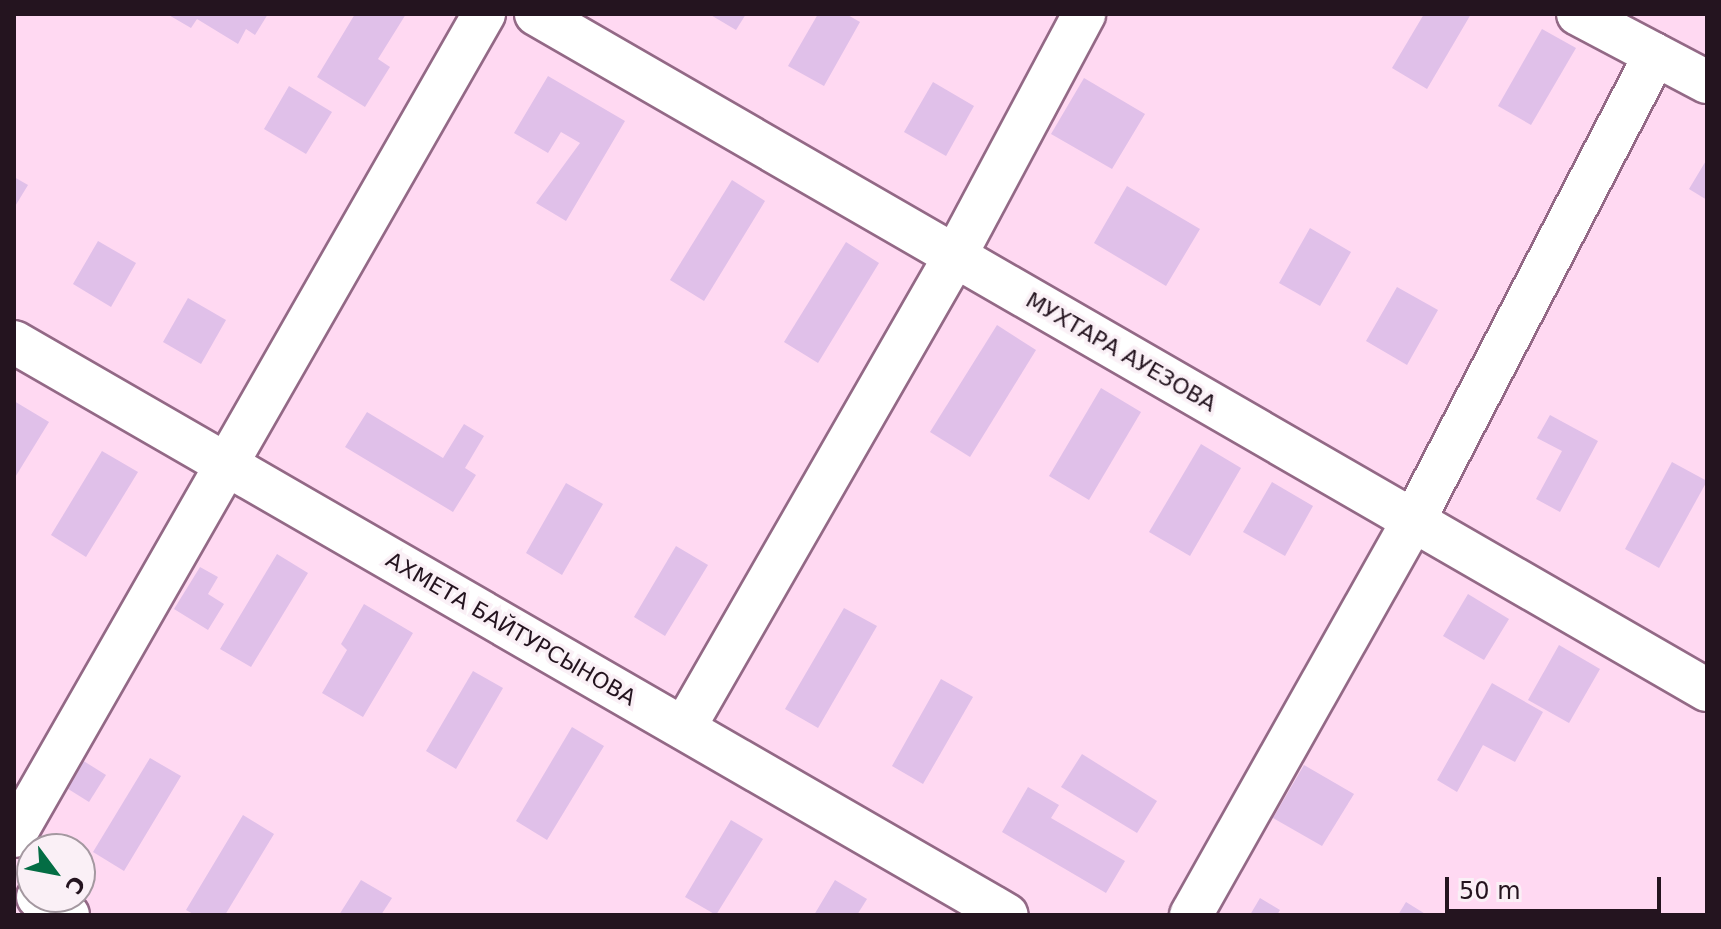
<!DOCTYPE html>
<html>
<head>
<meta charset="utf-8">
<style>
  body { margin:0 }
  #map { position:relative; width:1721px; height:929px; overflow:hidden; background:#ffd9f2; font-family:"DejaVu Sans",sans-serif }
  div>[style] { position:absolute }
  .building>* { inset:0; background:#e0c0e9 }
  .roads { filter:drop-shadow(2px 0 #936986) drop-shadow(-2px 0 #936986) drop-shadow(0 2px #936986) drop-shadow(0 -2px #936986) }
  .minor>* { height:42px; margin:-21px; padding:0 21px; transform-origin:21px; border-radius:21px; background:#fff }
  span { translate:-50% -50%; white-space:nowrap; text-align:center; line-height:1.15; -webkit-text-stroke:7px #faf0f6; paint-order:stroke }
  .street-label { font-size:22px; color:#24141f }
  .frame { position:absolute; inset:0; border:16px solid #24141f; pointer-events:none }
  .north { position:absolute; left:16px; top:833px; width:80px; height:80px; box-sizing:border-box; background:#faf0f6; border:2px solid #a498a0; border-radius:50%; rotate:122deg; font-size:22px; font-weight:700; line-height:32px; text-align:center; color:#24141f }
  .north::after { content:''; display:block; margin:auto; width:28px; height:36px; background:#046d44; clip-path:polygon(50% 0,100% 100%,50% 72%,0 100%) }
  .scale { position:absolute; left:1445px; top:877px; width:216px; height:36px; box-sizing:border-box; border:4px solid #24141f; border-top:0; padding-left:10px; font-size:24px; line-height:28px; white-space:nowrap; color:#24141f; -webkit-text-stroke:6px #faf0f6; paint-order:stroke }
</style>
</head>
<body>
<div id="map">
  <div class="building">
    <div style="clip-path:polygon(167px 14px,268px 14px,255px 35px,246px 29px,238px 44px,197px 19px,191px 28px)"></div>
    <div style="clip-path:polygon(355px 14px,406px 14px,378px 59px,390px 67px,365px 107px,317px 77px)"></div>
    <div style="clip-path:polygon(709px 14px,746px 14px,736px 30px)"></div>
    <div style="clip-path:polygon(818px 14px,846px 14px,860px 22px,824px 86px,788px 66px)"></div>
    <div style="clip-path:polygon(1424px 14px,1471px 14px,1427px 89px,1392px 68px)"></div>
    <div style="clip-path:polygon(1542px 29px,1576px 48px,1531px 125px,1498px 106px)"></div>
    <div style="clip-path:polygon(548px 76px,625px 121px,566px 221px,536px 203px,580px 143px,561px 132px,548px 153px,514px 133px)"></div>
    <div style="clip-path:polygon(1084px 78px,1145px 114px,1112px 169px,1051px 134px)"></div>
    <div style="clip-path:polygon(933px 82px,974px 106px,946px 156px,904px 132px)"></div>
    <div style="clip-path:polygon(289px 86px,332px 112px,306px 154px,264px 129px)"></div>
    <div style="clip-path:polygon(1707px 159px,1707px 200px,1689px 189px)"></div>
    <div style="clip-path:polygon(14px 177px,28px 185px,14px 208px)"></div>
    <div style="clip-path:polygon(732px 180px,765px 201px,704px 301px,670px 280px)"></div>
    <div style="clip-path:polygon(1127px 186px,1200px 229px,1166px 286px,1094px 243px)"></div>
    <div style="clip-path:polygon(1310px 228px,1351px 252px,1320px 306px,1279px 283px)"></div>
    <div style="clip-path:polygon(98px 241px,136px 263px,111px 307px,73px 284px)"></div>
    <div style="clip-path:polygon(846px 242px,879px 263px,818px 363px,784px 342px)"></div>
    <div style="clip-path:polygon(1397px 287px,1438px 310px,1407px 365px,1366px 341px)"></div>
    <div style="clip-path:polygon(188px 298px,226px 320px,201px 364px,163px 342px)"></div>
    <div style="clip-path:polygon(997px 325px,1036px 350px,970px 457px,930px 432px)"></div>
    <div style="clip-path:polygon(1101px 388px,1141px 412px,1089px 500px,1049px 476px)"></div>
    <div style="clip-path:polygon(14px 401px,49px 422px,14px 479px)"></div>
    <div style="clip-path:polygon(367px 412px,443px 458px,464px 424px,484px 436px,465px 468px,476px 475px,453px 512px,345px 447px)"></div>
    <div style="clip-path:polygon(1550px 415px,1598px 441px,1560px 512px,1536px 499px,1562px 451px,1537px 438px)"></div>
    <div style="clip-path:polygon(1201px 444px,1241px 468px,1190px 556px,1149px 532px)"></div>
    <div style="clip-path:polygon(102px 451px,138px 472px,86px 557px,51px 535px)"></div>
    <div style="clip-path:polygon(1672px 462px,1707px 481px,1659px 568px,1625px 549px)"></div>
    <div style="clip-path:polygon(1272px 482px,1313px 506px,1285px 556px,1243px 532px)"></div>
    <div style="clip-path:polygon(566px 483px,603px 504px,562px 575px,526px 553px)"></div>
    <div style="clip-path:polygon(676px 546px,708px 565px,665px 636px,634px 617px)"></div>
    <div style="clip-path:polygon(277px 554px,308px 573px,251px 667px,220px 649px)"></div>
    <div style="clip-path:polygon(200px 567px,218px 577px,208px 594px,224px 604px,208px 630px,174px 609px)"></div>
    <div style="clip-path:polygon(1468px 594px,1509px 619px,1484px 660px,1443px 636px)"></div>
    <div style="clip-path:polygon(364px 604px,413px 633px,363px 717px,322px 693px,347px 650px,341px 644px)"></div>
    <div style="clip-path:polygon(844px 608px,877px 626px,818px 728px,785px 709px)"></div>
    <div style="clip-path:polygon(1559px 645px,1600px 669px,1569px 723px,1528px 700px)"></div>
    <div style="clip-path:polygon(473px 671px,503px 688px,456px 769px,426px 751px)"></div>
    <div style="clip-path:polygon(941px 679px,973px 697px,923px 784px,892px 766px)"></div>
    <div style="clip-path:polygon(1492px 683px,1543px 712px,1515px 762px,1483px 745px,1457px 792px,1437px 780px)"></div>
    <div style="clip-path:polygon(572px 727px,604px 746px,547px 840px,516px 821px)"></div>
    <div style="clip-path:polygon(1082px 754px,1157px 801px,1137px 833px,1061px 787px)"></div>
    <div style="clip-path:polygon(150px 758px,181px 776px,124px 871px,93px 852px)"></div>
    <div style="clip-path:polygon(82px 760px,106px 775px,89px 802px,65px 787px)"></div>
    <div style="clip-path:polygon(1304px 765px,1354px 794px,1322px 846px,1273px 818px)"></div>
    <div style="clip-path:polygon(1028px 787px,1059px 805px,1051px 818px,1125px 861px,1106px 893px,1002px 832px)"></div>
    <div style="clip-path:polygon(243px 815px,274px 834px,225px 915px,195px 915px,186px 910px)"></div>
    <div style="clip-path:polygon(731px 820px,763px 839px,716px 915px,685px 897px)"></div>
    <div style="clip-path:polygon(361px 880px,392px 898px,381px 915px,339px 915px)"></div>
    <div style="clip-path:polygon(835px 880px,867px 899px,857px 915px,814px 915px)"></div>
    <div style="clip-path:polygon(1260px 898px,1280px 910px,1277px 915px,1250px 915px)"></div>
    <div style="clip-path:polygon(1406px 902px,1427px 915px,1398px 915px)"></div>
  </div>
  <div class="roads">
    <div class="minor">
      <div style="left:536px;top:14px;width:1352px;rotate:30deg"></div>
      <div style="left:1578px;top:14px;width:146px;rotate:27.8deg"></div>
      <div style="left:14px;top:342px;width:1146px;rotate:29.99deg"></div>
      <div style="left:684px;top:728px;width:544px;rotate:-60.14deg"></div>
      <div style="left:955px;top:256px;width:274px;rotate:-61.9deg"></div>
      <div style="left:14px;top:836px;width:947px;rotate:-60.24deg"></div>
      <div style="left:38px;top:897px;width:35px;rotate:31deg"></div>
      <div style="left:1191px;top:915px;width:454px;rotate:-60.6deg"></div>
      <div style="left:1414px;top:520px;width:524px;rotate:-62.6deg"></div>
    </div>
  </div>
  <div class="street-label">
    <span style="left:1121px;top:352px;rotate:30deg">МУХТАРА АУЕЗОВА</span>
    <span style="left:511px;top:629px;rotate:30deg">АХМЕТА БАЙТУРСЫНОВА</span>
  </div>
  <div class="frame"></div>
  <div class="north">С</div>
  <div class="scale">50 m</div>
</div>
</body>
</html>
